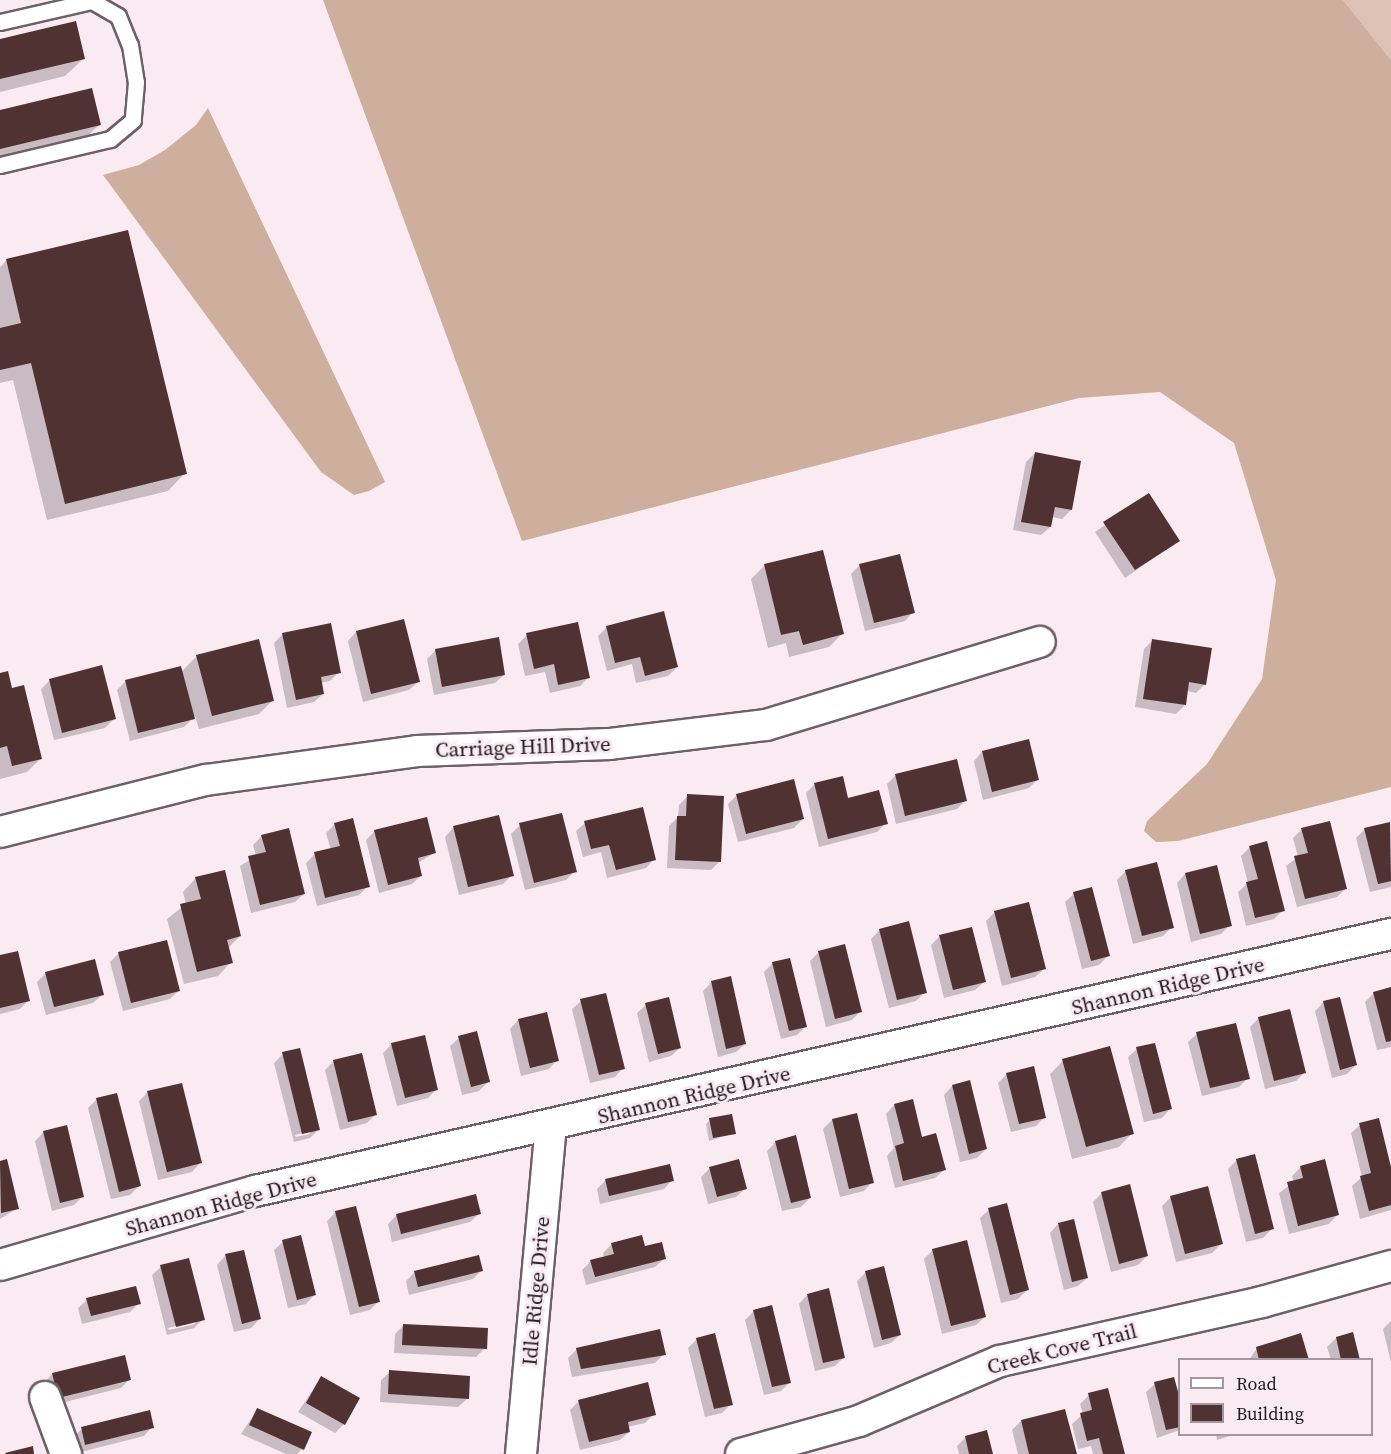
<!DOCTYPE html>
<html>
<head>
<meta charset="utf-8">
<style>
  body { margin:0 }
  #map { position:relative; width:1391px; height:1454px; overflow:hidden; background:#faeaf2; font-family:"Source Serif 4",serif }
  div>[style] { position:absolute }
  .green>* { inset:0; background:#dbc2b4 }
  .forest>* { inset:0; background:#ceaf9d }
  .shadow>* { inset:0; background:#0003 }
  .building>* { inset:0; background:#503232 }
  .roads { filter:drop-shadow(2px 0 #6d6067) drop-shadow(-2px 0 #6d6067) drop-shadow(0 2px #6d6067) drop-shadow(0 -2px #6d6067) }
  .service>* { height:15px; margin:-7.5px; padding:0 7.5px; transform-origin:7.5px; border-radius:7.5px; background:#fff }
  .minor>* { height:30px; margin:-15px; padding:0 15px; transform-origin:15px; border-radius:15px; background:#fff }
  span { translate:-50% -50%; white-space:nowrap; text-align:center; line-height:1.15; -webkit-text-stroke:6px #faeaf2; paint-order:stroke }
  .street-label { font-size:21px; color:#1f1a1d }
  .legend { position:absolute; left:1178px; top:1358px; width:195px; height:78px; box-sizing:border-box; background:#faeaf2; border:2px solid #a2979d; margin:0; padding:8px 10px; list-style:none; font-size:18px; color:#1f1a1d }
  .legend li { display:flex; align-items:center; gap:12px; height:30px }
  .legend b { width:30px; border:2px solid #a2979d }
</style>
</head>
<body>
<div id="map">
  <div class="green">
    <div style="clip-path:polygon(1343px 0,1391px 0,1391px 60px)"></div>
  </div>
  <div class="forest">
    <div style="clip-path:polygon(323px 0,1343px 0,1391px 60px,1391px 787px,1178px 841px,1156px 842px,1144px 831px,1147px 821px,1207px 764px,1262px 679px,1276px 580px,1234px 443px,1160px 392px,1079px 398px,522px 541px)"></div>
    <div style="clip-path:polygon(208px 108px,385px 482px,369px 491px,354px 495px,321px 472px,103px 175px,139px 165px,165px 150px,196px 125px)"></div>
  </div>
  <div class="shadow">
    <div style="clip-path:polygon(0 40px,83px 59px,65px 76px,0 92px)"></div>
    <div style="clip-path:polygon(0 111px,99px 125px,81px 142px,0 162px)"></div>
    <div style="clip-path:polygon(127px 231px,185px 473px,168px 491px,47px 520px,13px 380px,0 383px,0 267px,6px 261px)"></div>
    <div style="clip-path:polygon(1035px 453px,1080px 462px,1071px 510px,1062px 519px,1052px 517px,1050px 527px,1041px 535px,1013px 530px,1026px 462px)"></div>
    <div style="clip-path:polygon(1148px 495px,1178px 541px,1125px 578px,1095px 532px)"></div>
    <div style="clip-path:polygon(822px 551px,842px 634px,829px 647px,789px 657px,786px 643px,768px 648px,751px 579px,764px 566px)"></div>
    <div style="clip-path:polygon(860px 565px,913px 612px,905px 621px,865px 631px,851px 574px)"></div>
    <div style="clip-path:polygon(607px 627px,677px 667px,668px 676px,636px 683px,632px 664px,607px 671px,598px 636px)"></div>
    <div style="clip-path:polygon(356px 632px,418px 682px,409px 690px,363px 702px,348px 641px)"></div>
    <div style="clip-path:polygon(283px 634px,339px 672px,330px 681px,320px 683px,323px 694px,314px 702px,287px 708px,274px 643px)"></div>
    <div style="clip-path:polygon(527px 635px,588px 678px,580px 686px,550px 693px,545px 672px,525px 676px,518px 644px)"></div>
    <div style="clip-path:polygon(1153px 640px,1205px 684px,1196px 693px,1187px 691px,1185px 705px,1176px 714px,1135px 707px,1144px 649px)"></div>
    <div style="clip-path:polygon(436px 650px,504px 675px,495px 683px,434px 695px,427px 659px)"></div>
    <div style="clip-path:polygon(197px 656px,273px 700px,259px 714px,199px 729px,195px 716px,184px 727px,130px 741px,117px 690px,126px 681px,181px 672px)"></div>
    <div style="clip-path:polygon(0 675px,11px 690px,41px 758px,27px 772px,0 779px)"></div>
    <div style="clip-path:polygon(50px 680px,114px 719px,105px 728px,54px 740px,41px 689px)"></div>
    <div style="clip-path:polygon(982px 752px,1037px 780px,1029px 788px,983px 800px,974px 761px)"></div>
    <div style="clip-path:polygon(956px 761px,966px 800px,957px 809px,896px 824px,887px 784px,895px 776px)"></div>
    <div style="clip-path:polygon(814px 785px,847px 799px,886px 823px,877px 832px,819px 847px,806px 793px)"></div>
    <div style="clip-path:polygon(737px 795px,803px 819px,794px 828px,738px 842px,728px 804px)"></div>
    <div style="clip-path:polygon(688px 796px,720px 861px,711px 870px,667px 868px,669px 826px,678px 817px,679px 805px)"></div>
    <div style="clip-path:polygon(497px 817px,512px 875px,503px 884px,459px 895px,445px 837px,453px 828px)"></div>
    <div style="clip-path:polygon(585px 823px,654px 859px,646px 868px,607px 878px,601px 852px,583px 857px,576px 831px)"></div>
    <div style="clip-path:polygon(1389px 823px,1391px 887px,1370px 892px,1356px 838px,1365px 829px)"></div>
    <div style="clip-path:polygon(335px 824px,368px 886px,359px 895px,317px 906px,306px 863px,315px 854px,331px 850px,326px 833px)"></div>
    <div style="clip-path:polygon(520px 825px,575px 871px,566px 880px,525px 890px,511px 834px)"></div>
    <div style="clip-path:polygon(1302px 829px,1346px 888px,1337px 897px,1297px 907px,1286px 866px,1298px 857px,1293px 838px)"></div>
    <div style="clip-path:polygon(375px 831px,434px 853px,418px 863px,421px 876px,412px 884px,379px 893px,366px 840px)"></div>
    <div style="clip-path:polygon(262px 836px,304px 894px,295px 902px,251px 913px,240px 866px,256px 856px,253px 845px)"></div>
    <div style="clip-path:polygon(1250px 847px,1283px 910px,1274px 919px,1246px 926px,1238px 892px,1248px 883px,1241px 856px)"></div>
    <div style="clip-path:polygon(1216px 867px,1230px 925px,1221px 934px,1191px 942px,1177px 883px,1185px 874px)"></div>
    <div style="clip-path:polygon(1126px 871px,1172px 927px,1163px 936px,1133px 944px,1117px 880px)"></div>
    <div style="clip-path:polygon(196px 878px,240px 936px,228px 948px,231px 962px,218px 976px,184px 984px,167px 919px,186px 904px,183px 892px)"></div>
    <div style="clip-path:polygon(1074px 894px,1108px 956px,1099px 965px,1082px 969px,1065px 902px)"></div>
    <div style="clip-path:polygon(995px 912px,1044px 969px,1035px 977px,1002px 986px,986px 921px)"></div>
    <div style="clip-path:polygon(880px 930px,925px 992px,916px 1001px,889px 1008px,871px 939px)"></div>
    <div style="clip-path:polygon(940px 936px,984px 982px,975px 990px,944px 998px,931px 945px)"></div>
    <div style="clip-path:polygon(819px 952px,861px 1011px,852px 1020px,826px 1027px,810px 961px)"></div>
    <div style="clip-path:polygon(119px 953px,178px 991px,170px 999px,123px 1011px,110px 962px)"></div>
    <div style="clip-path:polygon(0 957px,29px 1000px,20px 1009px,0 1014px)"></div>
    <div style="clip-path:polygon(773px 963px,806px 1026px,797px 1035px,781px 1039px,764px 972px)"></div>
    <div style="clip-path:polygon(46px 973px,102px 995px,93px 1003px,46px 1015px,37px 982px)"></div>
    <div style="clip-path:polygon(712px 982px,745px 1044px,736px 1052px,718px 1057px,703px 991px)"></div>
    <div style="clip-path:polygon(1391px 989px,1391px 1047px,1377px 1050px,1365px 1002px,1374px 993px)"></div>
    <div style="clip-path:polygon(581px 1001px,623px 1068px,615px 1077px,590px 1083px,572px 1009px)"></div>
    <div style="clip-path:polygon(1324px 1002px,1356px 1065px,1347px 1074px,1332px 1078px,1315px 1011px)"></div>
    <div style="clip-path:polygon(646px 1005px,680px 1048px,671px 1056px,649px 1062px,637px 1013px)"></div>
    <div style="clip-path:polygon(1259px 1018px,1304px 1073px,1296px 1081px,1265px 1089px,1250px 1027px)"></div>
    <div style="clip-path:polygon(518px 1020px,557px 1060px,549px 1069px,521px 1076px,510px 1029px)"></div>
    <div style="clip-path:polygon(1197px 1034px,1248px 1078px,1239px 1087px,1202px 1096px,1188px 1042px)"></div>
    <div style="clip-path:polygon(459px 1038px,488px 1082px,479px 1091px,462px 1095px,450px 1046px)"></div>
    <div style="clip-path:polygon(392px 1044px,437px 1089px,428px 1098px,397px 1106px,383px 1053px)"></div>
    <div style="clip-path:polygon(1137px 1049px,1170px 1109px,1162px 1118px,1144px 1122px,1128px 1057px)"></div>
    <div style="clip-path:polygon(evenodd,283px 1054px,319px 1129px,310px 1138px,294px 1142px,274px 1063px,283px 1054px,310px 1131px,310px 1134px,296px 1137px,295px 1135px,310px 1131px)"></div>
    <div style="clip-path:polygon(334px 1061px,376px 1114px,367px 1123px,340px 1130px,325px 1070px)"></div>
    <div style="clip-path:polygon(1063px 1061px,1132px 1133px,1119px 1147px,1072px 1159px,1050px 1074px)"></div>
    <div style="clip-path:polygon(1007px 1074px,1045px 1117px,1036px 1126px,1011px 1132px,998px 1083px)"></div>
    <div style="clip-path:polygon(952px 1086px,986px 1149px,977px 1158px,960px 1162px,944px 1095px)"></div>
    <div style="clip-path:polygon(147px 1093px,200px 1163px,192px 1172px,158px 1180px,139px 1101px)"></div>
    <div style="clip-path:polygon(97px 1099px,139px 1186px,130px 1195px,111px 1199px,88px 1108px)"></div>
    <div style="clip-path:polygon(894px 1105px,944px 1170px,935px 1178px,895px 1188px,887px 1156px,894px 1148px,886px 1114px)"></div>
    <div style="clip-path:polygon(855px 1115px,872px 1182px,864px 1191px,840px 1197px,823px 1129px,832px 1120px)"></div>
    <div style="clip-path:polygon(710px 1120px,734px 1133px,709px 1141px,706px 1124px)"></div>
    <div style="clip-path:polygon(1360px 1125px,1391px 1173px,1391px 1210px,1360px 1219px,1352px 1186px,1362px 1177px,1351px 1133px)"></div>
    <div style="clip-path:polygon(65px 1127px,83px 1196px,74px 1205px,52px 1211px,35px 1141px,43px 1133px)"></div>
    <div style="clip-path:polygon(776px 1142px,810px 1198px,801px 1207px,782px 1211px,767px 1151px)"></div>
    <div style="clip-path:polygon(1237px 1160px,1272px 1229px,1263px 1238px,1246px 1242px,1228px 1169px)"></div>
    <div style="clip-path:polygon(6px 1161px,18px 1208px,0 1219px,0 1162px)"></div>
    <div style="clip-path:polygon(1301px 1167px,1337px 1215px,1329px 1224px,1289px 1234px,1279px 1193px,1294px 1182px,1292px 1176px)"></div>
    <div style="clip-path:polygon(710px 1168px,745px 1189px,736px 1197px,708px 1204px,701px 1177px)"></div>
    <div style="clip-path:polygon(606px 1180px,672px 1180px,664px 1189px,600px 1204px,597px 1189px)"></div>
    <div style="clip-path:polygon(1102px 1193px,1147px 1256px,1138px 1265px,1111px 1272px,1093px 1202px)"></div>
    <div style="clip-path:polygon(1171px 1197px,1221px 1244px,1212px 1253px,1176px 1262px,1162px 1206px)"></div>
    <div style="clip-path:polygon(989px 1210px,1027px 1290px,1018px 1299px,1001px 1303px,980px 1218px)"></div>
    <div style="clip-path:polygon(336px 1212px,379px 1301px,370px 1310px,350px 1315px,327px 1221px)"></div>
    <div style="clip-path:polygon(479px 1214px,470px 1222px,392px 1242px,388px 1224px,397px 1215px)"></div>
    <div style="clip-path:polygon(1058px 1224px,1087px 1278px,1078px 1286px,1064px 1290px,1050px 1233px)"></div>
    <div style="clip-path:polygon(283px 1242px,314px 1295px,306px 1304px,288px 1308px,274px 1250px)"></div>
    <div style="clip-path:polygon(612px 1244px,644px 1248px,664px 1259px,655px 1267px,586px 1285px,582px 1270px,591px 1261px,604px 1258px,603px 1253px)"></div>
    <div style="clip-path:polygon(933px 1250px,985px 1317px,976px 1325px,942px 1334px,924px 1259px)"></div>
    <div style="clip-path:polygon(225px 1256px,260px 1319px,251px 1328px,234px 1332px,217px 1265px)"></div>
    <div style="clip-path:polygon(evenodd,161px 1267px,203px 1319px,194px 1328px,167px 1335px,152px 1275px,161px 1267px,195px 1321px,195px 1324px,169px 1330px,168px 1328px,195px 1321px)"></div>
    <div style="clip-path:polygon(482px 1270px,473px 1279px,409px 1295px,406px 1281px,415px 1272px)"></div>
    <div style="clip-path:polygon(866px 1272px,900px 1335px,891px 1343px,874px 1348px,857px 1281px)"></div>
    <div style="clip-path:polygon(807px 1295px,844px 1357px,835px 1366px,815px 1371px,799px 1304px)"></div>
    <div style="clip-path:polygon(87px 1300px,139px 1303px,130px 1312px,82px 1324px,78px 1308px)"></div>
    <div style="clip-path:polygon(754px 1311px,790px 1382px,781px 1391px,764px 1395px,745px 1320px)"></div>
    <div style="clip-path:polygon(1391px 1321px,1391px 1362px,1383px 1329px)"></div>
    <div style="clip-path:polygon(404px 1325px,485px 1348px,476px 1357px,394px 1353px,395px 1334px)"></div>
    <div style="clip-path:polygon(1336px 1338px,1359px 1360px,1331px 1360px,1327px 1347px)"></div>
    <div style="clip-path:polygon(697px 1339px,731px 1404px,722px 1413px,705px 1417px,688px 1348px)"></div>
    <div style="clip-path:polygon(1257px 1348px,1308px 1360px,1249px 1360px)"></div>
    <div style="clip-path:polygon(577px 1349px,664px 1354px,655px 1363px,572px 1377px,568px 1358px)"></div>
    <div style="clip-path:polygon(390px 1372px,467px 1399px,458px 1407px,380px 1402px,381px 1380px)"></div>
    <div style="clip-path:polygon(52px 1374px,130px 1379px,121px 1388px,49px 1406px,44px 1383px)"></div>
    <div style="clip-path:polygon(321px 1378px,344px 1424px,335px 1433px,298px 1412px)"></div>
    <div style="clip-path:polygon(1155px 1384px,1180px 1405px,1180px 1430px,1157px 1438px,1146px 1392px)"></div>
    <div style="clip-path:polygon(1089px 1395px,1123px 1454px,1093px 1454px,1091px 1446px,1078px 1449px,1072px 1424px,1083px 1414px,1080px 1404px)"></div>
    <div style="clip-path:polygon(579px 1401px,654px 1414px,645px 1423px,627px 1427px,629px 1432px,620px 1440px,580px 1450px,570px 1410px)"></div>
    <div style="clip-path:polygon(257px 1410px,302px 1449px,297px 1454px,286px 1454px,241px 1434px)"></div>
    <div style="clip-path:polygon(1021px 1421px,1075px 1454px,1018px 1454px,1012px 1430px)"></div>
    <div style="clip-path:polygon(152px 1427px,144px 1436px,77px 1453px,73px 1437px,82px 1429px)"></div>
    <div style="clip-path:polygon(1216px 1434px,1236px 1434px,1217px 1440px)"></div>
    <div style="clip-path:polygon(966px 1437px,991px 1454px,959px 1454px,957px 1446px)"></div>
  </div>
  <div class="building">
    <div style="clip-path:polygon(76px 21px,85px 59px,0 79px,0 39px)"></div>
    <div style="clip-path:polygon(92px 88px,101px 125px,0 149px,0 110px)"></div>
    <div style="clip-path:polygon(128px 230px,187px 474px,65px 504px,31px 363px,0 370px,0 328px,21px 323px,6px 259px)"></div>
    <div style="clip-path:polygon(1035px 452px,1081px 461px,1072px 510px,1055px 507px,1051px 527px,1021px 522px)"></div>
    <div style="clip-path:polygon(1149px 493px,1180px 541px,1135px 570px,1103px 522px)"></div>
    <div style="clip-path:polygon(823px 550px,844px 634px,803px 645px,799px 631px,781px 635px,764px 564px)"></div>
    <div style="clip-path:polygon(900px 554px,915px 613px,874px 623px,859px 564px)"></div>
    <div style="clip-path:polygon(664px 611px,678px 667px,645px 676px,640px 657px,615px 663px,606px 626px)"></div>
    <div style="clip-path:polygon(404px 619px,420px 682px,371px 694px,356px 631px)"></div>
    <div style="clip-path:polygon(578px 622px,590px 678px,558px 685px,554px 664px,534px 669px,526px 633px)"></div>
    <div style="clip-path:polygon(331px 623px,341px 673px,321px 677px,324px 694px,296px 700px,282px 633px)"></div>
    <div style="clip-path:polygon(499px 637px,505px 675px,442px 687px,435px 649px)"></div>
    <div style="clip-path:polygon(259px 639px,274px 701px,212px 716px,196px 655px)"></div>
    <div style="clip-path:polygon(1152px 639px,1212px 648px,1206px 685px,1189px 682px,1186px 705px,1143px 699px)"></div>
    <div style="clip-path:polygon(102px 665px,116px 719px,62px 733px,49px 679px)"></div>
    <div style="clip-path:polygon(181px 666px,195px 719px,138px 733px,125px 680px)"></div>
    <div style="clip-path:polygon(8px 671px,12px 688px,24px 685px,42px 759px,12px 766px,7px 746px,0 748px,0 673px)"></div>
    <div style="clip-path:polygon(1029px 739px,1039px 780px,992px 792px,982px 751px)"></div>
    <div style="clip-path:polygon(957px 759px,967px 801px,905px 816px,895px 774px)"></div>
    <div style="clip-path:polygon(843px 776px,848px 798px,879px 790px,888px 824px,828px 839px,814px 783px)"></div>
    <div style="clip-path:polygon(794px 779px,804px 819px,746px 834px,736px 794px)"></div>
    <div style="clip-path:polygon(687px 794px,724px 796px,721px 862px,675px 860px,677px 816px,686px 816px)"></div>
    <div style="clip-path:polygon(643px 807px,656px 860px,616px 870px,609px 845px,591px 849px,584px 821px)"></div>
    <div style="clip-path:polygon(562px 813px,577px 872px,534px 883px,519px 823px)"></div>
    <div style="clip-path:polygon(499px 815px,514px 876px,468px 887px,453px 826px)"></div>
    <div style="clip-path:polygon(427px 817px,436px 853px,418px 858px,422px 876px,388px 885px,374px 830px)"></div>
    <div style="clip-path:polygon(353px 818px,370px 887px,325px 898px,314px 852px,340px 846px,334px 823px)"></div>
    <div style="clip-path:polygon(1330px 821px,1347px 889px,1305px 899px,1294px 856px,1308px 853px,1301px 828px)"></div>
    <div style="clip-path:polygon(1390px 822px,1391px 881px,1378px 884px,1364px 828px)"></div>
    <div style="clip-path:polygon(289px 828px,305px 894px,260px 905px,248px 856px,266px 852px,261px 835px)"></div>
    <div style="clip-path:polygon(1267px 841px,1285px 911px,1255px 918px,1246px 882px,1258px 879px,1249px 846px)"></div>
    <div style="clip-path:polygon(1157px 862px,1174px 928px,1142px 936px,1125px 870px)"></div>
    <div style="clip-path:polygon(1217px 865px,1232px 926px,1200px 934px,1185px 873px)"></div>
    <div style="clip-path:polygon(225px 870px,241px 936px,227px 940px,233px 963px,197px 972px,180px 904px,201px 899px,195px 877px)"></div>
    <div style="clip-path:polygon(1092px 887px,1110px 956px,1091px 961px,1073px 892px)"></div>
    <div style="clip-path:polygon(1029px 902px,1046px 969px,1011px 978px,994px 911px)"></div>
    <div style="clip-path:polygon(909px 921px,927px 993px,897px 1000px,879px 929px)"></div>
    <div style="clip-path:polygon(972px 927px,986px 982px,953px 990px,939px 935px)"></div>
    <div style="clip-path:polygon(167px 940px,180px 991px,131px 1003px,118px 952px)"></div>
    <div style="clip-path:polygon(845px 944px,862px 1012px,835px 1019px,818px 951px)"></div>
    <div style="clip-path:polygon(18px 951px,30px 1001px,0 1008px,0 955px)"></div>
    <div style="clip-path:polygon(790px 958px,807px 1027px,789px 1031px,772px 962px)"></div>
    <div style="clip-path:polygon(95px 959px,104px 995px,54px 1007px,45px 972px)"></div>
    <div style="clip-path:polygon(731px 976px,746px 1044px,726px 1049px,711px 981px)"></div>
    <div style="clip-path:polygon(1391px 987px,1391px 1041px,1386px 1042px,1373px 992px)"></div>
    <div style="clip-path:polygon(606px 993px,625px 1069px,599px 1075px,580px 999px)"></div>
    <div style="clip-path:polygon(669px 997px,681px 1048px,658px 1054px,645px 1003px)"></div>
    <div style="clip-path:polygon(1340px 997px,1357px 1065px,1340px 1070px,1323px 1001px)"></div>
    <div style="clip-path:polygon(1290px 1009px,1306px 1073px,1274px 1081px,1258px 1017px)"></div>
    <div style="clip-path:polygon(547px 1012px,559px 1061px,530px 1068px,518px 1019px)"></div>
    <div style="clip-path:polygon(1236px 1023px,1250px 1079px,1210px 1088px,1196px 1032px)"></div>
    <div style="clip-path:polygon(477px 1031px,490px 1082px,471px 1087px,458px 1036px)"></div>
    <div style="clip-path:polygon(425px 1035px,438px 1090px,405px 1098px,391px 1043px)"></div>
    <div style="clip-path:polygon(1155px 1043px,1172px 1109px,1153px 1114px,1136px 1047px)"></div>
    <div style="clip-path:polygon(1110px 1046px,1134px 1134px,1086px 1147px,1062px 1059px)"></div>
    <div style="clip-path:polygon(300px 1048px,320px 1130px,302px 1134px,282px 1052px)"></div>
    <div style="clip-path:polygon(362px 1053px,377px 1115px,348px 1122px,333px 1060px)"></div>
    <div style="clip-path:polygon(1034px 1066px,1046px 1118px,1019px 1124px,1006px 1073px)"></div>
    <div style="clip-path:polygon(970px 1080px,987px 1149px,969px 1154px,952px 1085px)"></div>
    <div style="clip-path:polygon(182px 1083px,202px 1163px,167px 1172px,147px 1091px)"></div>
    <div style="clip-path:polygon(117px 1093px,141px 1186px,119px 1192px,96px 1098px)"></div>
    <div style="clip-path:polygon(913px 1099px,922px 1137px,936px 1133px,946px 1170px,903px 1181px,895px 1146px,904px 1143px,894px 1104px)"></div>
    <div style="clip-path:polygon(857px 1113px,874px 1183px,849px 1189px,832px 1119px)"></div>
    <div style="clip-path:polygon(732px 1114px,736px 1134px,713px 1138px,709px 1118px)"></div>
    <div style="clip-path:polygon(1379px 1118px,1391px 1167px,1391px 1205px,1369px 1211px,1360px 1176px,1371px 1173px,1359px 1123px)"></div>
    <div style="clip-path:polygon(67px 1125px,84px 1197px,60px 1203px,43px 1131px)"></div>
    <div style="clip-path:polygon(796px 1135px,811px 1198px,791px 1203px,775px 1141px)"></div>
    <div style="clip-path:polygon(1255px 1154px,1274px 1229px,1255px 1234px,1236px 1159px)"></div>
    <div style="clip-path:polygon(7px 1159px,19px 1209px,1px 1213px,0 1161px)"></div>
    <div style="clip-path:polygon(739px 1159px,747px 1189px,717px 1197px,709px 1167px)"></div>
    <div style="clip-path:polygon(1325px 1159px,1339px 1215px,1298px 1226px,1287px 1182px,1303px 1178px,1300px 1166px)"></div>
    <div style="clip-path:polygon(670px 1164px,674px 1181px,609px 1196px,605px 1179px)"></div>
    <div style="clip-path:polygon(1130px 1184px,1148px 1256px,1119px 1264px,1101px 1192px)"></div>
    <div style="clip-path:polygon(1208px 1186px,1223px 1244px,1185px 1254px,1170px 1196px)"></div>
    <div style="clip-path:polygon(476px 1194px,481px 1214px,401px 1234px,396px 1214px)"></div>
    <div style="clip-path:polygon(1007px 1203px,1029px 1290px,1010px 1295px,988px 1208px)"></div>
    <div style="clip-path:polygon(356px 1206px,380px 1302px,359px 1307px,335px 1211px)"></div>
    <div style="clip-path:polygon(1074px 1219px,1088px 1278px,1072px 1282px,1058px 1223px)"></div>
    <div style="clip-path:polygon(301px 1235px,316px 1295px,297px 1300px,282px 1240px)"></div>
    <div style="clip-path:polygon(642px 1235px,645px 1246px,662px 1242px,666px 1259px,595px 1277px,590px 1260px,614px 1254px,611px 1243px)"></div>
    <div style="clip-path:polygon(967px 1240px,986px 1317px,951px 1326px,932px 1249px)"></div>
    <div style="clip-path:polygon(244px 1250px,261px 1319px,242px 1324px,225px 1254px)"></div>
    <div style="clip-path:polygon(479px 1255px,483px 1271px,418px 1287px,414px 1271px)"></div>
    <div style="clip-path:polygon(189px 1258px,205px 1320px,176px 1327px,160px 1265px)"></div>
    <div style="clip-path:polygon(884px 1266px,901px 1335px,882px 1340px,865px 1271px)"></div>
    <div style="clip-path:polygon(136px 1286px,141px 1304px,91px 1316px,86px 1298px)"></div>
    <div style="clip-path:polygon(829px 1288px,845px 1358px,823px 1363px,807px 1294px)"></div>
    <div style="clip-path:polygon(772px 1305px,791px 1383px,772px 1387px,753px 1310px)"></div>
    <div style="clip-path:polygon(403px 1324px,488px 1328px,487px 1349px,402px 1345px)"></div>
    <div style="clip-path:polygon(660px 1329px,666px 1355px,581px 1369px,576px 1348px)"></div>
    <div style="clip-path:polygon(1353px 1332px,1360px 1360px,1341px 1360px,1336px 1337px)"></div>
    <div style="clip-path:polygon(715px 1333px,733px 1405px,714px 1409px,696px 1338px)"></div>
    <div style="clip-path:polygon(1301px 1333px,1309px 1360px,1259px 1360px,1256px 1347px)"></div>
    <div style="clip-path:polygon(125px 1355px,131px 1380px,58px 1398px,52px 1373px)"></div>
    <div style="clip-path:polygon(389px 1370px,470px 1376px,469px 1399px,388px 1394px)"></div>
    <div style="clip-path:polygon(321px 1376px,360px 1398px,345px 1425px,306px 1403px)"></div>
    <div style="clip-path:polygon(1174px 1377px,1180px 1399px,1180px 1427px,1166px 1430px,1154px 1382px)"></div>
    <div style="clip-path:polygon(648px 1382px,656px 1415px,628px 1422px,630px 1432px,589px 1442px,578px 1400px)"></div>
    <div style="clip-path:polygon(1108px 1388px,1125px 1454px,1103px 1454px,1099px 1438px,1087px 1441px,1080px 1413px,1092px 1410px,1088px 1393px)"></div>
    <div style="clip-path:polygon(257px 1408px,312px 1432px,304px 1450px,249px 1425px)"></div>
    <div style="clip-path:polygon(1065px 1409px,1077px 1454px,1029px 1454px,1021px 1420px)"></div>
    <div style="clip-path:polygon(150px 1410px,154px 1428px,85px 1445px,81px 1427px)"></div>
    <div style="clip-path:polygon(987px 1430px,993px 1454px,969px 1454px,965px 1436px)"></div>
    <div style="clip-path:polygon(33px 1446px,34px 1454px,6px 1454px,5px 1453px)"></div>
  </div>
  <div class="roads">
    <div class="service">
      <div style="left:0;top:22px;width:94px;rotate:-12.9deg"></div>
      <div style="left:92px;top:1px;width:30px;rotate:30deg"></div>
      <div style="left:118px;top:16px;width:31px;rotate:68deg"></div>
      <div style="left:130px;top:45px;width:37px;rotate:81deg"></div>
      <div style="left:136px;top:82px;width:38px;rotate:95deg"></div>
      <div style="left:133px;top:120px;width:30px;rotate:140deg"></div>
      <div style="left:110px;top:139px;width:113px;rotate:166.7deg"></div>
    </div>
    <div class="minor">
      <div style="left:0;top:832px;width:212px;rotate:-14.2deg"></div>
      <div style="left:206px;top:780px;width:213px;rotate:-7.8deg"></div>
      <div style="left:417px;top:751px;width:192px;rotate:-2.1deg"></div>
      <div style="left:609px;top:744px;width:158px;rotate:-6.9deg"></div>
      <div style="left:766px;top:725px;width:286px;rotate:-16.9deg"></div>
      <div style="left:0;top:1265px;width:266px;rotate:-16.2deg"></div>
      <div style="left:255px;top:1191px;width:1165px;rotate:-12.75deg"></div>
      <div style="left:45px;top:1397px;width:61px;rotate:69.8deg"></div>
      <div style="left:521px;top:1454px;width:328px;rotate:-84.8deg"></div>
      <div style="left:741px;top:1454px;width:123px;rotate:-15.6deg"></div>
      <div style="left:859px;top:1421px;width:153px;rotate:-23.1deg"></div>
      <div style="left:1000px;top:1361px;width:269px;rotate:-12.7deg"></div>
      <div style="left:1262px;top:1302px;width:134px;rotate:-15.6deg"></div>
    </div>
  </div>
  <div class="street-label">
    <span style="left:523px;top:747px;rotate:-2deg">Carriage Hill Drive</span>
    <span style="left:1168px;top:986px;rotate:-13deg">Shannon Ridge Drive</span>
    <span style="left:694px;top:1095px;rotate:-13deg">Shannon Ridge Drive</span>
    <span style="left:221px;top:1204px;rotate:-15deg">Shannon Ridge Drive</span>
    <span style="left:536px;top:1291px;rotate:-85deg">Idle Ridge Drive</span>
    <span style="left:1062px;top:1349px;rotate:-14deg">Creek Cove Trail</span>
  </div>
  <ul class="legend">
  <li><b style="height:8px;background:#fff"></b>Road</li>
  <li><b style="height:16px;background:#503232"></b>Building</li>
  </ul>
</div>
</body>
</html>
